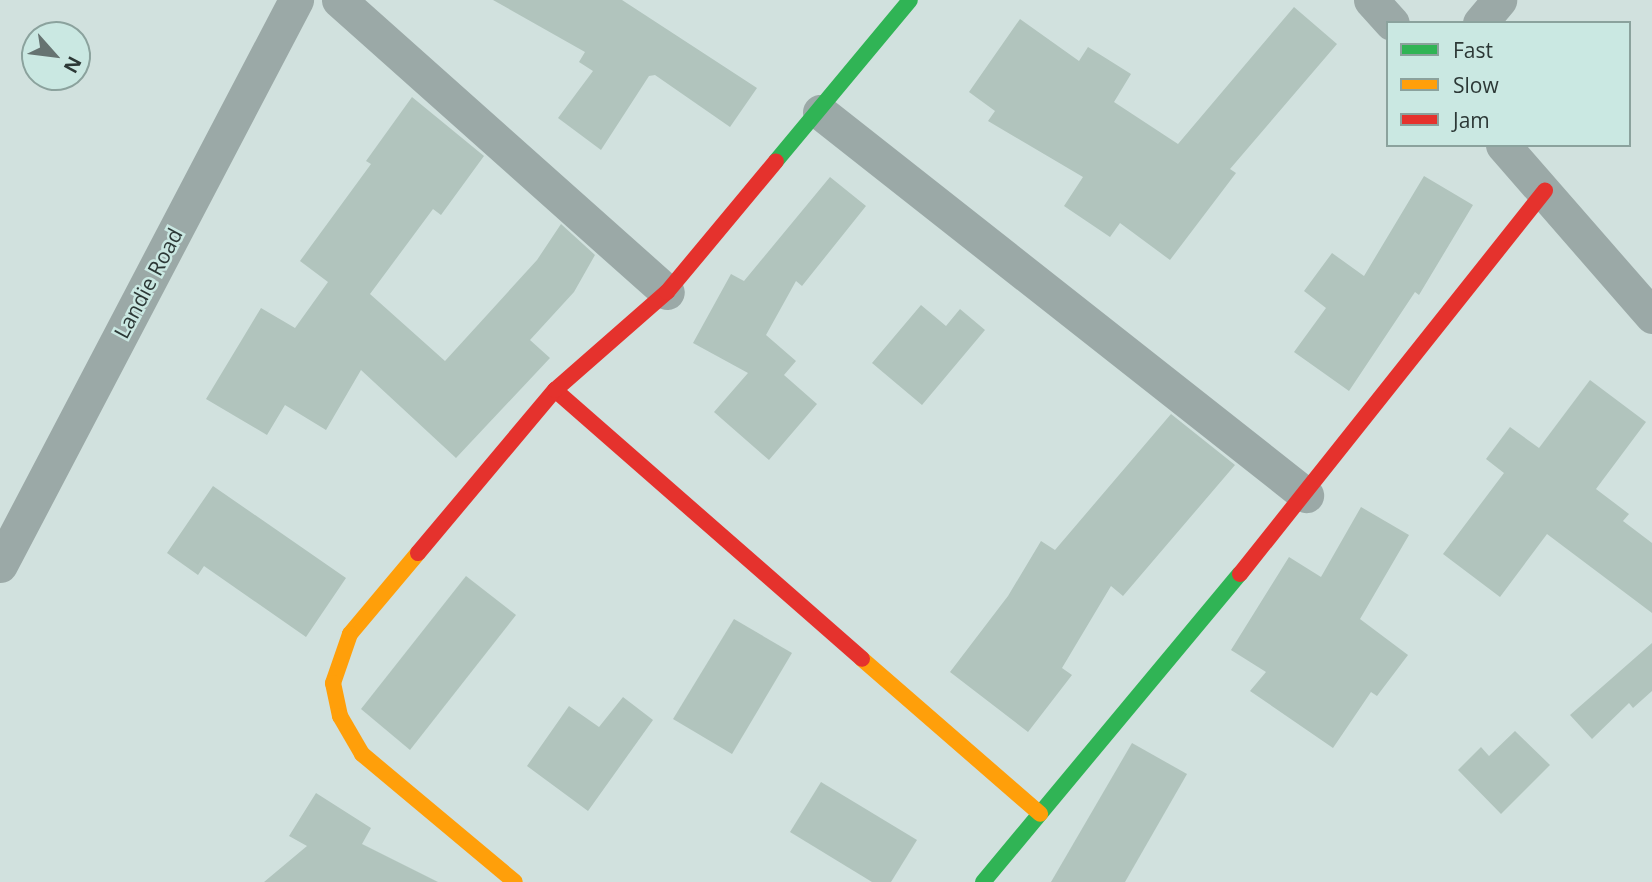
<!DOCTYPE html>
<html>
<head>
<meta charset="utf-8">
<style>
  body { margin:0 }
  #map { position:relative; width:1652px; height:882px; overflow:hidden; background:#d1e1de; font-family:"Open Sans",sans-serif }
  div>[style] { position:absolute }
  .building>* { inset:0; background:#b1c4bd }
  .street>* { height:35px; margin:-17.5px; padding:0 17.5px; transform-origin:17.5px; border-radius:17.5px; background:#9ba9a7 }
  .fast>* { height:16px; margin:-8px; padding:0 8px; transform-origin:8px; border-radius:8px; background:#30b455 }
  .slow>* { height:16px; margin:-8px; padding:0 8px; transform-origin:8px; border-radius:8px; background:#ff9f0a }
  .jam>* { height:16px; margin:-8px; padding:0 8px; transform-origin:8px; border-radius:8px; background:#e5322d }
  span { translate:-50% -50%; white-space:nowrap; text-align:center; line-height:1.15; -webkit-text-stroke:5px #cae8e2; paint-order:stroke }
  .street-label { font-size:21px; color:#2c3836 }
  .legend { position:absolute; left:1386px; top:21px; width:245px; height:126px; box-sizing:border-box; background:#cae8e2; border:2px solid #8ba29d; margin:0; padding:9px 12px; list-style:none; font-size:21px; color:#2c3836 }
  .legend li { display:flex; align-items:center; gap:14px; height:35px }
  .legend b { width:35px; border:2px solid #8ba29d }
  .north { position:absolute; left:21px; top:21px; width:70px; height:70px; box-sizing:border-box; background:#cae8e2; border:2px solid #8ba29d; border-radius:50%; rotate:118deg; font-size:19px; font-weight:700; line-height:28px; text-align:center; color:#2c3836 }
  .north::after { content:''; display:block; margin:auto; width:24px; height:32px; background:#667371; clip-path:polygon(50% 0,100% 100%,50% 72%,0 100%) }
</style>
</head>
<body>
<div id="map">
  <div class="building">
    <div style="clip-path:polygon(493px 0,622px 0,757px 88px,730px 127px,655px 75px,649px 76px,601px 150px,558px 118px,593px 71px,579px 62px,585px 52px)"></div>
    <div style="clip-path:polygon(1294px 7px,1337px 44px,1230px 169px,1236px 173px,1170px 260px,1120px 223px,1110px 237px,1064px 206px,1083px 177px,988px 121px,995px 111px,969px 92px,1020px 19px,1079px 61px,1088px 47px,1131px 74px,1114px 102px,1178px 144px)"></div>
    <div style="clip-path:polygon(412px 97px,484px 156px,441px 215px,433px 209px,370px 294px,445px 361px,537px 260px,561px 224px,595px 255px,574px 292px,530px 340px,550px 358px,456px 458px,361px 370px,326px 430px,285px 405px,267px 435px,206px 399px,261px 308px,295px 328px,328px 282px,300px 261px,371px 164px,366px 161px)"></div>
    <div style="clip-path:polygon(1424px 176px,1473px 205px,1419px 295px,1415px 292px,1349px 391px,1294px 352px,1326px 308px,1304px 291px,1332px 253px,1364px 276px)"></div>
    <div style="clip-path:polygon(830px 177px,866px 206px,802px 286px,796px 281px,766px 335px,796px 361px,784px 375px,817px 404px,769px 460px,714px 412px,748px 373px,693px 343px,731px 274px,744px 281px)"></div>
    <div style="clip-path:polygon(921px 305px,946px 326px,960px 309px,985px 330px,922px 405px,872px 363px)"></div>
    <div style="clip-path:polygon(1590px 380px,1646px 422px,1596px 489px,1629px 514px,1623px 521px,1652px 543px,1652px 613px,1547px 534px,1500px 597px,1443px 554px,1504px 473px,1486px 459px,1510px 427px,1539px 448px)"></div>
    <div style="clip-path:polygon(1171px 414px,1235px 465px,1123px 596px,1111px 586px,1062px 668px,1072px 675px,1028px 732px,950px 672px,1008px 596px,1041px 541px,1055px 550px)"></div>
    <div style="clip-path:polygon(213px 486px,346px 578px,306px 637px,204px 566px,198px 575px,167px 553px)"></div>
    <div style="clip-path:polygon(1361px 507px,1409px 535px,1360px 619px,1408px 655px,1377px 696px,1371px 692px,1333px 748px,1250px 691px,1266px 672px,1231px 650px,1289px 557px,1321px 577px)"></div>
    <div style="clip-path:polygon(466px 576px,516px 615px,410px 750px,361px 709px)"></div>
    <div style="clip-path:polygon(734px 619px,792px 653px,732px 754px,673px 719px)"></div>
    <div style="clip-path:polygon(1652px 643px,1652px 691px,1633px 708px,1629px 703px,1592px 739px,1570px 715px)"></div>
    <div style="clip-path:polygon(623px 697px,653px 720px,588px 811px,527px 766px,569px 706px,599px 727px)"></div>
    <div style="clip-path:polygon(1515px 731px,1550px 765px,1501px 814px,1458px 770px,1481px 747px,1489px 756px)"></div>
    <div style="clip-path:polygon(1132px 743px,1187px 774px,1125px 882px,1051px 882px)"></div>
    <div style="clip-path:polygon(821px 782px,917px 840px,891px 882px,872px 882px,790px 832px)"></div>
    <div style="clip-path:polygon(316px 793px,371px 828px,362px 844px,438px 882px,264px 882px,307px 846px,289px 836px)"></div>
  </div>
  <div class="street">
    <div style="left:339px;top:0;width:439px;rotate:41.7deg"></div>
    <div style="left:1371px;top:0;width:31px;rotate:48deg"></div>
    <div style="left:1480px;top:23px;width:30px;rotate:-50deg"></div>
    <div style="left:820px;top:112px;width:619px;rotate:38.24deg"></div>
    <div style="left:1503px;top:145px;width:227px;rotate:48.9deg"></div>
    <div style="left:0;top:565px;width:638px;rotate:-62.35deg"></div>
  </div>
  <div class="fast">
    <div style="left:776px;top:161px;width:209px;rotate:-50.2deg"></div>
    <div style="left:983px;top:882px;width:401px;rotate:-50.2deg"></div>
  </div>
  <div class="slow">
    <div style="left:418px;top:553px;width:106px;rotate:130deg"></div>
    <div style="left:350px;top:634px;width:52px;rotate:109.1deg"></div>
    <div style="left:333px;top:683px;width:34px;rotate:78deg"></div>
    <div style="left:340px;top:716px;width:44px;rotate:59.9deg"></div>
    <div style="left:362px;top:754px;width:199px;rotate:39.9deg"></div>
    <div style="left:862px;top:659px;width:236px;rotate:41deg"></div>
  </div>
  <div class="jam">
    <div style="left:555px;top:390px;width:408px;rotate:41.2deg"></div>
    <div style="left:418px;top:553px;width:213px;rotate:-50deg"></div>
    <div style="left:555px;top:390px;width:149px;rotate:-41.2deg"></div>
    <div style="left:667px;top:292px;width:170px;rotate:-50.2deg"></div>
    <div style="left:1240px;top:574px;width:490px;rotate:-51.5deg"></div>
  </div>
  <div class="street-label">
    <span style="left:148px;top:283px;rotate:-62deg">Landie Road</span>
  </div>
  <ul class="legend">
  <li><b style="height:9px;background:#30b455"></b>Fast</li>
  <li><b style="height:9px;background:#ff9f0a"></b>Slow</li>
  <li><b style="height:9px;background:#e5322d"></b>Jam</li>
  </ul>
  <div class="north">N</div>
</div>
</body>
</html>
